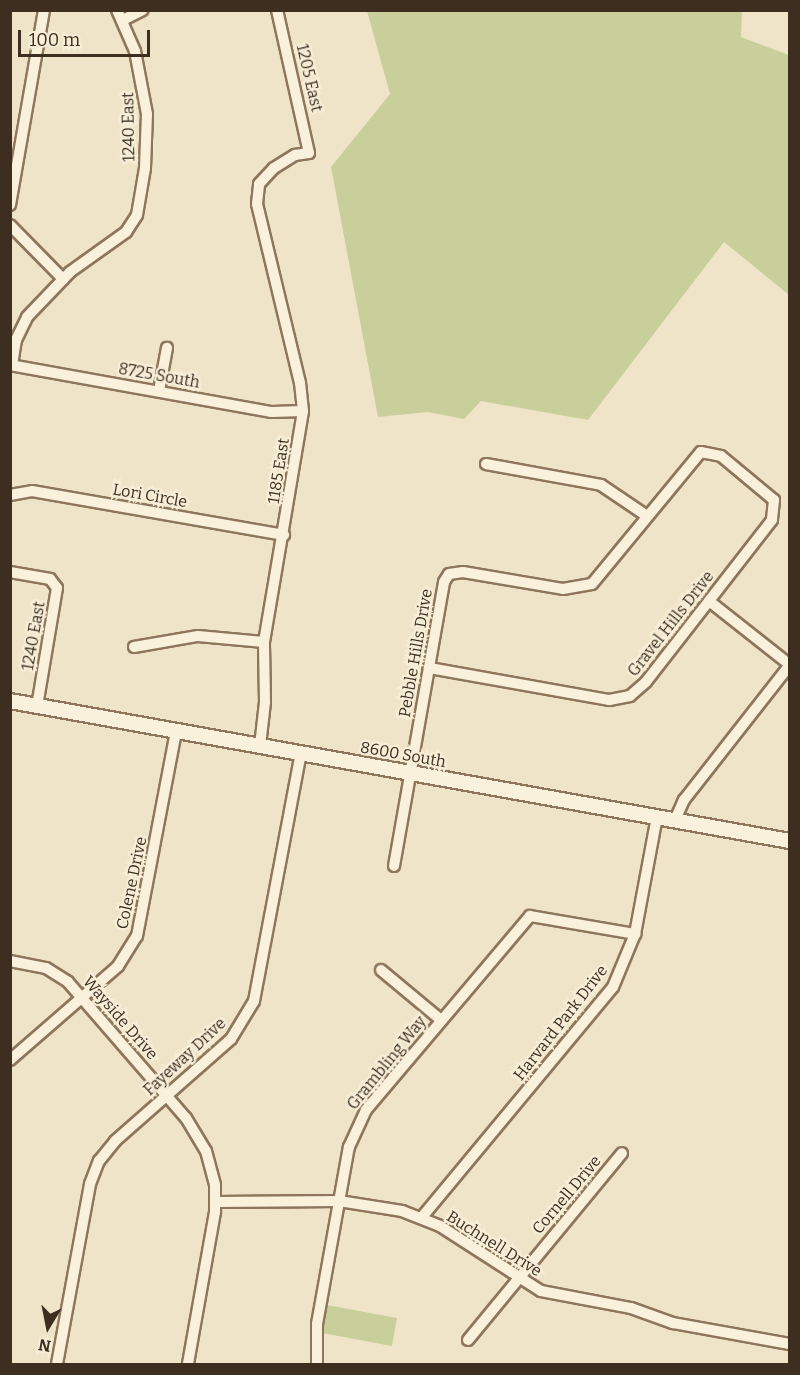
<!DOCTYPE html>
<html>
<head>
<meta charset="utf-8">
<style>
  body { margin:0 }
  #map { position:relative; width:800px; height:1375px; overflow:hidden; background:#f0e4c8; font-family:Bitter,serif }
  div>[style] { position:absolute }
  .green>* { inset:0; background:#c9cf9b }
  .roads { filter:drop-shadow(2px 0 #8d765c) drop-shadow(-2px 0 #8d765c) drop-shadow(0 2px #8d765c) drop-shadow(0 -2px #8d765c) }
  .street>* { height:10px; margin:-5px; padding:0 5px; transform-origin:5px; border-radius:5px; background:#faf1dc }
  .secondary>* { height:14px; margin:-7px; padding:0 7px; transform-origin:7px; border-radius:7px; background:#faf1dc }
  span { translate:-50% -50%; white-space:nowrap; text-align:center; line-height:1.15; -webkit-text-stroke:4.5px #f7eed8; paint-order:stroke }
  .street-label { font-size:16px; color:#3d2e20 }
  .frame { position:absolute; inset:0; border:12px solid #3d2e20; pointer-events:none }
  .north { position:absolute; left:18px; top:1297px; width:60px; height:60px; -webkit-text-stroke:4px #f7eed8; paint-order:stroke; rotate:190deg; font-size:16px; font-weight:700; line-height:24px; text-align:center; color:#3d2e20 }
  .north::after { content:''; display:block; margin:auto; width:21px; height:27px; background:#3d2e20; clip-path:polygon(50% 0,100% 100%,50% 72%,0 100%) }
  .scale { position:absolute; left:18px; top:30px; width:132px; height:27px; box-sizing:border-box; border:3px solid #3d2e20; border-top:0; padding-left:8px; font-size:18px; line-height:21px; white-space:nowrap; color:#3d2e20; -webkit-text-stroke:4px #f7eed8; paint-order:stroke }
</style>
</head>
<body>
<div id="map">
  <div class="green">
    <div style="clip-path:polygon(367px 11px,742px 11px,741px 37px,789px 55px,789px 295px,724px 242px,588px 420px,481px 401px,464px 419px,428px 412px,378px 417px,331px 167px,390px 94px)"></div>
    <div style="clip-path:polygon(327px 1305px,397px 1318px,392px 1346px,322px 1333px)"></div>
  </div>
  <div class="roads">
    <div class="street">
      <div style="left:123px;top:20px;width:22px;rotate:-27deg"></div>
      <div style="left:10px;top:205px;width:198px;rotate:-80.1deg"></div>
      <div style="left:10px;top:225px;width:76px;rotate:45.5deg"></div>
      <div style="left:10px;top:365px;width:266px;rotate:10.2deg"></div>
      <div style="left:272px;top:412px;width:31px;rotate:-2deg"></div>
      <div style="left:12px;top:365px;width:25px;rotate:-81deg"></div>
      <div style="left:16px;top:340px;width:25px;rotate:-64deg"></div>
      <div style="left:27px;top:317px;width:62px;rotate:-46.3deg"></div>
      <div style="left:70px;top:272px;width:69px;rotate:-35.5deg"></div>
      <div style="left:126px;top:232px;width:20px;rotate:-57deg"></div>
      <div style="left:137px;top:215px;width:48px;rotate:-80.3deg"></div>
      <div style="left:145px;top:168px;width:54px;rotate:-87.9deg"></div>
      <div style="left:147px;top:114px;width:64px;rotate:-100.8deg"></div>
      <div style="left:135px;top:51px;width:45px;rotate:-113.7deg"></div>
      <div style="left:159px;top:391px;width:44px;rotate:-79.5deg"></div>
      <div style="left:486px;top:464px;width:117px;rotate:10.3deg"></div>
      <div style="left:601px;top:485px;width:55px;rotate:34deg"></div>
      <div style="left:10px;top:495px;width:22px;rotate:-10deg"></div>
      <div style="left:32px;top:491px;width:256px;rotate:9.9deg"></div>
      <div style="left:10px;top:572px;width:41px;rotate:9.9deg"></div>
      <div style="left:50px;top:579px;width:11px;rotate:52deg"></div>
      <div style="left:57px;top:588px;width:120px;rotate:99.6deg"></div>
      <div style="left:709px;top:601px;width:103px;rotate:38.3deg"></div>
      <div style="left:134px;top:647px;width:65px;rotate:-9.8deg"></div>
      <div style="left:198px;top:636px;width:66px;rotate:5.2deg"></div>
      <div style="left:260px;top:746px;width:44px;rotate:-83.5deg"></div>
      <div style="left:265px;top:702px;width:60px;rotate:-91deg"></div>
      <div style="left:264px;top:642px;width:234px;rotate:-80.4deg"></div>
      <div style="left:303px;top:411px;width:28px;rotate:-96deg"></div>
      <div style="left:300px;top:383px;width:184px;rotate:-103.5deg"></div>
      <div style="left:257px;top:204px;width:20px;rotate:-84deg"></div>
      <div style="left:259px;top:184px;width:22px;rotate:-47deg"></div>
      <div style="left:274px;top:168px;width:25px;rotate:-32deg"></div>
      <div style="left:295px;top:155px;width:14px;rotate:-8deg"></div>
      <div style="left:309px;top:153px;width:147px;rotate:-102.6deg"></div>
      <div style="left:675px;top:820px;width:22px;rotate:-66deg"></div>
      <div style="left:684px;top:800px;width:172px;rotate:-51.9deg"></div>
      <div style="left:394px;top:866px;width:288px;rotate:-80deg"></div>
      <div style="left:444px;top:582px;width:9px;rotate:-58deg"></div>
      <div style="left:449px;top:574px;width:14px;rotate:-8deg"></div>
      <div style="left:463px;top:572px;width:101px;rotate:9.6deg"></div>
      <div style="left:563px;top:589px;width:29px;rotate:-10deg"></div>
      <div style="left:592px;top:584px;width:171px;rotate:-50.5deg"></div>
      <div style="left:701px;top:452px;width:20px;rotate:11deg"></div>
      <div style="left:721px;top:456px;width:69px;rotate:39.7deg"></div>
      <div style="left:774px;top:500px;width:20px;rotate:96deg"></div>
      <div style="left:772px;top:520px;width:205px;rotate:127.9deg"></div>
      <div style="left:646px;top:682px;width:21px;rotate:139deg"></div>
      <div style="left:630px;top:696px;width:21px;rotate:169deg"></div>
      <div style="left:609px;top:700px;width:183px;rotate:-169.9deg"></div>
      <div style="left:10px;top:961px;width:37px;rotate:11deg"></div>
      <div style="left:46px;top:968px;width:26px;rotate:32deg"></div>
      <div style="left:68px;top:982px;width:180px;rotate:49.1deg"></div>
      <div style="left:186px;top:1118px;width:39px;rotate:59deg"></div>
      <div style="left:206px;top:1151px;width:35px;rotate:75deg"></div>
      <div style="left:215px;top:1185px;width:27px;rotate:90deg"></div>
      <div style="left:215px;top:1212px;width:154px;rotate:100.1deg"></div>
      <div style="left:381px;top:970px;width:78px;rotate:39.8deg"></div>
      <div style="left:10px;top:1060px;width:143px;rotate:-41deg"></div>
      <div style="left:118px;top:966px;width:36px;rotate:-58deg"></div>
      <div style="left:137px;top:936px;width:209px;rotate:-79.2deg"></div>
      <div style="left:216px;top:1202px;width:123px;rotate:-0.5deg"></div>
      <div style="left:339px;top:1201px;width:64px;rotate:9deg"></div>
      <div style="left:402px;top:1211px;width:41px;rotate:21.5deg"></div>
      <div style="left:440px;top:1226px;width:120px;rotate:32.8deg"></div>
      <div style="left:541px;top:1291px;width:92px;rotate:10.7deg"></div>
      <div style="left:631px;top:1308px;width:45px;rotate:19.7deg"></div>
      <div style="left:673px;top:1323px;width:119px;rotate:10.2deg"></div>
      <div style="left:422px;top:1217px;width:299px;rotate:-50.3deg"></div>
      <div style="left:613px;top:987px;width:57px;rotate:-67.5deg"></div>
      <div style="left:635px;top:934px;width:120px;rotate:-79.4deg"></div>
      <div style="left:468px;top:1340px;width:242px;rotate:-50.5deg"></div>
      <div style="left:57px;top:1364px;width:183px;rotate:-79.6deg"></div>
      <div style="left:90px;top:1184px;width:25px;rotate:-69deg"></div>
      <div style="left:99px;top:1161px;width:26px;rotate:-51deg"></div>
      <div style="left:115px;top:1141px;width:154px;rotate:-41.3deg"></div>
      <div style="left:231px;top:1039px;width:44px;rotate:-58.8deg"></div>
      <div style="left:254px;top:1001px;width:252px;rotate:-79.3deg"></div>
      <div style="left:317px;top:1364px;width:40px;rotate:-90deg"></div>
      <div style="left:317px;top:1324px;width:180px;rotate:-79.8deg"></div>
      <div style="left:349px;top:1147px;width:41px;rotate:-65.3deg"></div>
      <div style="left:366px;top:1110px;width:254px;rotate:-49.8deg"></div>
      <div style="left:530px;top:916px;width:107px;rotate:9.7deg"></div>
    </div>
    <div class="secondary">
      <div style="left:10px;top:701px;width:792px;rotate:10.18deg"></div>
    </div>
  </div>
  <div class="street-label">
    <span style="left:309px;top:78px;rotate:77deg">1205 East</span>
    <span style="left:129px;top:127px;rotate:-91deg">1240 East</span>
    <span style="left:159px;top:376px;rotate:10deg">8725 South</span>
    <span style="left:279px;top:471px;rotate:-81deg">1185 East</span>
    <span style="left:150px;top:496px;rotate:10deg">Lori Circle</span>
    <span style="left:671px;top:624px;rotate:-52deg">Gravel Hills Drive</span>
    <span style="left:34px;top:636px;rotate:-80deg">1240 East</span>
    <span style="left:416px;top:653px;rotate:-80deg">Pebble Hills Drive</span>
    <span style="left:403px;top:755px;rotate:10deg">8600 South</span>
    <span style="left:132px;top:883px;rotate:-78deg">Colene Drive</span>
    <span style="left:120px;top:1018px;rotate:49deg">Wayside Drive</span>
    <span style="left:561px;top:1023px;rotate:-52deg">Harvard Park Drive</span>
    <span style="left:185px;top:1057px;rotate:-43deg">Fayeway Drive</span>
    <span style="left:387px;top:1063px;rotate:-51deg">Grambling Way</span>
    <span style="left:567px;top:1195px;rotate:-50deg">Cornell Drive</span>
    <span style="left:494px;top:1244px;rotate:32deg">Buchnell Drive</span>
  </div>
  <div class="frame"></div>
  <div class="north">N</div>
  <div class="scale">100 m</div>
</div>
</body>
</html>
